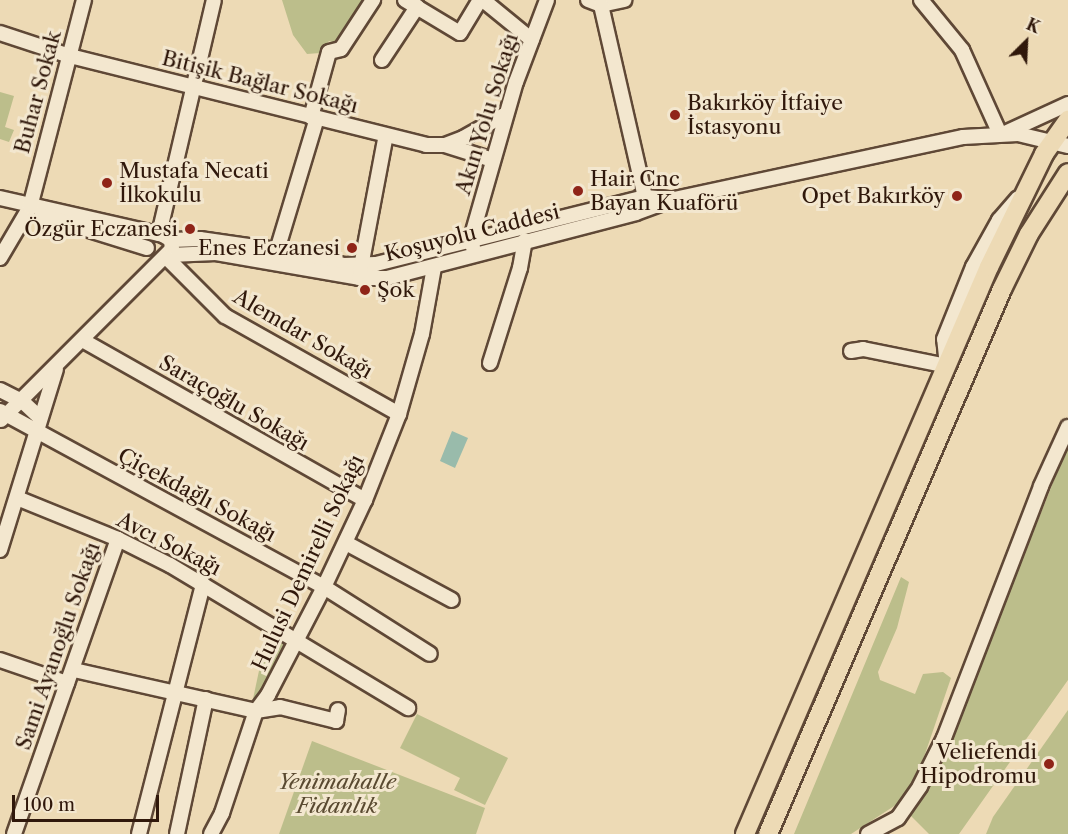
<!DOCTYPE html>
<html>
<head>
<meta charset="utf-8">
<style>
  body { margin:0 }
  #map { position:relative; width:1068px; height:834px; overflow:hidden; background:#eddab5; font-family:"Libre Caslon Text",serif }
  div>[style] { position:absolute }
  .green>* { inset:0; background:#bcbe8b }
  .water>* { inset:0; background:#99bbab }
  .roads { filter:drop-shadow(2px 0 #5f4836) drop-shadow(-2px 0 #5f4836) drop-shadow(0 2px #5f4836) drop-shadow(0 -2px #5f4836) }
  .minor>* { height:14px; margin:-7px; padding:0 7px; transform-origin:7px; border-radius:7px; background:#f3e7cf }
  .major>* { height:18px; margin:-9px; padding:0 9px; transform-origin:9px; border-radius:9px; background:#eddab5 }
  .dots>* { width:16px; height:16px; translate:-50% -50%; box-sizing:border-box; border:3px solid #f3e7cf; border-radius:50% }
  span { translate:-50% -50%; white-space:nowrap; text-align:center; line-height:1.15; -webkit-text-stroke:6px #f3e7cf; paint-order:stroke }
  .street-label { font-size:21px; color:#30180b }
  .poi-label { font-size:21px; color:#30180b }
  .left { translate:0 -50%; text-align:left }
  .right { translate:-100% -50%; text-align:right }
  .park-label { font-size:21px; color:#5a4a31; font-style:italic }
  .north { position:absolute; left:996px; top:12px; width:60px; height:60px; -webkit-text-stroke:4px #f3e7cf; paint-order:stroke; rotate:24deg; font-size:16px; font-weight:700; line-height:24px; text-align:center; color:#30180b }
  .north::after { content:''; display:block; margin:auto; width:21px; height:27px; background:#30180b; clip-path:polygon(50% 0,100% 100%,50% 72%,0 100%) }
  .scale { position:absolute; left:12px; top:795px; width:147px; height:27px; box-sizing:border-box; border:3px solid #30180b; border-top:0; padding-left:8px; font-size:18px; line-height:21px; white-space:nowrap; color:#30180b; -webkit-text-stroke:4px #f3e7cf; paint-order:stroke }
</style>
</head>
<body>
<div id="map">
  <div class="green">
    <div style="clip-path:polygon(282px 0,365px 0,338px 44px,329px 41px,320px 53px,307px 54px,293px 35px)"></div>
    <div style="clip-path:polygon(0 92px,14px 96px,5px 127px,14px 130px,9px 142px,0 139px)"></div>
    <div style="clip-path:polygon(1068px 445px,1068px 680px,959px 834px,929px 834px,910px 815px,941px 764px)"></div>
    <div style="clip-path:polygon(901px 577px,909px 582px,897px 628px,878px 672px,880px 680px,915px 694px,923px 674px,943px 672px,951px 678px,925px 754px,905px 799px,851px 834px,794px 834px)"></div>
    <div style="clip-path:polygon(267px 633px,288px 640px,263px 701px,253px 699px)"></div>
    <div style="clip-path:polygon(1068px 710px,1068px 834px,986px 834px,993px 817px)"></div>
    <div style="clip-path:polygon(417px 714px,508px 758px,485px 805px,454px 790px,460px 778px,400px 748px)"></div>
    <div style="clip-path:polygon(312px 741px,485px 808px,476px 834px,279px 834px)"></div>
  </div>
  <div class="water">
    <div style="clip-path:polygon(452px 431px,468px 438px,455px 468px,440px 461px)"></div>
  </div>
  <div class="roads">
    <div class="minor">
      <div style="left:405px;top:0;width:64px;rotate:31deg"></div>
      <div style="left:460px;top:33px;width:39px;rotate:-59deg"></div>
      <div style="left:483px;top:0;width:63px;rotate:39.2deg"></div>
      <div style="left:588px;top:0;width:14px;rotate:21deg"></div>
      <div style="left:601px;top:5px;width:24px;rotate:-12deg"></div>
      <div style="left:921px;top:0;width:65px;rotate:50.6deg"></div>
      <div style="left:962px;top:50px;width:92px;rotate:65.7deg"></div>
      <div style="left:601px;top:5px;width:197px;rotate:77.1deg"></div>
      <div style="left:0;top:33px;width:74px;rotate:18.2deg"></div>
      <div style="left:70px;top:56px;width:367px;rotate:14deg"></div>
      <div style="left:426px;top:145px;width:19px"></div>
      <div style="left:445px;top:145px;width:19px;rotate:-21deg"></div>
      <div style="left:463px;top:138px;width:49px;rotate:-29.2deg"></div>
      <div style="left:382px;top:60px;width:64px;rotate:-56.6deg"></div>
      <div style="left:311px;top:117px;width:67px;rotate:-74.5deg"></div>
      <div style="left:329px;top:52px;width:12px;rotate:-14deg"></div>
      <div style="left:341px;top:49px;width:59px;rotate:-56.9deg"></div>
      <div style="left:1007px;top:132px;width:67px;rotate:-24.7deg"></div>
      <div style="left:445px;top:145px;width:50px;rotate:17.4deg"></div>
      <div style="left:0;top:198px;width:167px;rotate:12.8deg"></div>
      <div style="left:163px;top:235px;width:9px;rotate:32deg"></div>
      <div style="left:171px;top:240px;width:9px;rotate:84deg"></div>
      <div style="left:172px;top:249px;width:242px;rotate:135deg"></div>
      <div style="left:41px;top:215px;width:111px;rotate:17.3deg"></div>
      <div style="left:159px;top:234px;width:240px;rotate:-76.8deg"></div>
      <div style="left:171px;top:240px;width:29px;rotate:-2deg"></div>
      <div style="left:200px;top:239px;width:77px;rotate:8.2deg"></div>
      <div style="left:276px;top:250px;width:70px;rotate:12.4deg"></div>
      <div style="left:344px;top:265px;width:32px;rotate:-2deg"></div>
      <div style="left:376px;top:264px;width:277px;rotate:-14deg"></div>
      <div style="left:645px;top:197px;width:24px;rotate:5deg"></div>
      <div style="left:473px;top:247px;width:6px;rotate:-121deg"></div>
      <div style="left:470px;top:242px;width:166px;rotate:-74deg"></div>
      <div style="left:516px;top:82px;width:88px;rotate:-69.3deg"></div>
      <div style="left:170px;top:255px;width:46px;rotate:-2.5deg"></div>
      <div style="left:216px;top:253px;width:145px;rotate:9.9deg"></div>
      <div style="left:359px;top:278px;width:28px"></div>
      <div style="left:387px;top:278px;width:257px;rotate:-14.6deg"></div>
      <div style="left:636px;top:213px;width:40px;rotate:-20.2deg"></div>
      <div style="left:674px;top:199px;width:296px;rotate:-12.1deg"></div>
      <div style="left:963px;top:137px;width:55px;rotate:-3.1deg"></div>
      <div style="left:1018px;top:134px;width:51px;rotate:13.5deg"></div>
      <div style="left:275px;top:257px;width:145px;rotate:-73.2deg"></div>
      <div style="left:0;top:258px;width:59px;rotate:-59.5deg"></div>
      <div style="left:30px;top:207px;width:214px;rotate:-75.4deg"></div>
      <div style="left:167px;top:258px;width:82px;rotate:45deg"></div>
      <div style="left:225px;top:316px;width:200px;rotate:29.4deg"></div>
      <div style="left:360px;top:272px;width:139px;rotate:-79.3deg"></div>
      <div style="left:84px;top:341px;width:323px;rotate:29.5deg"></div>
      <div style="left:851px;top:351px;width:12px;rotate:-9deg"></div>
      <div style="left:863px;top:349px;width:86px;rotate:11.4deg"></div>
      <div style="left:947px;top:366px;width:27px;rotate:-96deg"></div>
      <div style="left:944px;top:339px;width:78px;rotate:-68.1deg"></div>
      <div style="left:973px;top:267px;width:54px;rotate:-61deg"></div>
      <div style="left:999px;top:220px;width:29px;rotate:-49deg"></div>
      <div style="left:490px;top:363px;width:100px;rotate:-72.5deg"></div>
      <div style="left:520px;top:268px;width:28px;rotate:-80deg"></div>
      <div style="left:0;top:390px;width:25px;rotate:27deg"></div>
      <div style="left:22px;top:401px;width:25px;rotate:43deg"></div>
      <div style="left:0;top:411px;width:369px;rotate:28.5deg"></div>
      <div style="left:324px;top:587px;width:125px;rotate:32.3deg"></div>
      <div style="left:17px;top:498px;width:109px;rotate:22.1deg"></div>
      <div style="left:118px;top:539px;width:58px;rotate:26.6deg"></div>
      <div style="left:170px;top:565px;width:278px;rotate:31deg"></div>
      <div style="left:346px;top:543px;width:120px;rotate:28.3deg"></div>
      <div style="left:0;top:550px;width:189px;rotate:-72.8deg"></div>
      <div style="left:0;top:660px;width:71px;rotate:18.9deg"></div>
      <div style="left:74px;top:670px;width:187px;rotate:12.7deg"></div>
      <div style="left:256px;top:711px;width:24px;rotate:-9deg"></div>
      <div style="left:280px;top:707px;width:58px;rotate:14deg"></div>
      <div style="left:336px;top:721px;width:11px;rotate:-80deg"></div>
      <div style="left:14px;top:834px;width:313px;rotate:-70.6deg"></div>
      <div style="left:139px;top:834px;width:258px;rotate:-75.6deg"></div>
      <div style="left:177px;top:834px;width:138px;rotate:-77.9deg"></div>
      <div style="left:211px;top:834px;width:24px;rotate:-62deg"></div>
      <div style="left:222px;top:813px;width:108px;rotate:-71.6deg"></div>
      <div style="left:256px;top:711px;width:20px;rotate:-53deg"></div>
      <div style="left:268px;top:695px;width:122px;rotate:-62.6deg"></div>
      <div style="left:324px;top:587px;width:96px;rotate:-64.8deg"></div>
      <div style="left:365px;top:500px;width:92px;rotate:-68.4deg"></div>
      <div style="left:399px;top:414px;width:83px;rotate:-74deg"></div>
      <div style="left:422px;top:334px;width:68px;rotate:-79.8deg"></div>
      <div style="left:868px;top:834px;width:34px;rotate:-28deg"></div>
      <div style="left:898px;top:818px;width:39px;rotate:-55deg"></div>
      <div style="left:920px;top:786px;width:54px;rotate:-63.4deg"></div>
      <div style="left:944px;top:738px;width:270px;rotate:-68.9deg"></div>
      <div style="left:1041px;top:486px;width:65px;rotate:-65.4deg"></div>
    </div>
    <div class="major">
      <div style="left:745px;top:834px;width:617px;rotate:-66.72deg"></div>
      <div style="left:989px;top:267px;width:126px;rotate:-64deg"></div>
      <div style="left:1044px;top:154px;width:42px;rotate:-54.8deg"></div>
      <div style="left:768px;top:834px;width:593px;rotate:-66.76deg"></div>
      <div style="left:1002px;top:289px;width:61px;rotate:-63.9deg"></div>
      <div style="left:1029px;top:234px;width:72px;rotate:-57.4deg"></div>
    </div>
  </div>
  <div class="dots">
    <div style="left:675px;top:115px;background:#8f2418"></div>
    <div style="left:107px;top:183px;background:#8f2418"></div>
    <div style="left:578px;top:191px;background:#8f2418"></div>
    <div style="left:957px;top:196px;background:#8f2418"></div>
    <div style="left:190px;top:229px;background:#8f2418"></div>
    <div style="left:352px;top:248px;background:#8f2418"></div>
    <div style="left:365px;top:290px;background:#8f2418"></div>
    <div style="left:1049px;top:764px;background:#8f2418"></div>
  </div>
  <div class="street-label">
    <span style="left:260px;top:82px;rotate:14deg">Bitişik Bağlar Sokağı</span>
    <span style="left:38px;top:92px;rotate:-75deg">Buhar Sokak</span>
    <span style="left:487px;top:114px;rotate:-73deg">Akın Yolu Sokağı</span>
    <span style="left:472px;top:233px;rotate:-14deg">Koşuyolu Caddesi</span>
    <span style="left:303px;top:334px;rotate:30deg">Alemdar Sokağı</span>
    <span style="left:234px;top:403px;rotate:30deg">Saraçoğlu Sokağı</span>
    <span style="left:197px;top:495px;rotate:28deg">Çiçekdağlı Sokağı</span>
    <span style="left:169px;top:544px;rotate:27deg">Avcı Sokağı</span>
    <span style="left:308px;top:563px;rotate:-65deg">Hulusi Demirelli Sokağı</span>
    <span style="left:58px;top:646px;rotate:-71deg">Sami Ayanoğlu Sokağı</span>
  </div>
  <div class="poi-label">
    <span class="left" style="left:687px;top:115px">Bakırköy İtfaiye<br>İstasyonu</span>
    <span class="left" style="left:119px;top:183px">Mustafa Necati<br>İlkokulu</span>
    <span class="left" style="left:590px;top:191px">Hair Cnc<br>Bayan Kuaförü</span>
    <span class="right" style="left:945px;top:196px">Opet Bakırköy</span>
    <span class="right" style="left:178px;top:229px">Özgür Eczanesi</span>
    <span class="right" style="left:340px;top:248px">Enes Eczanesi</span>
    <span class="left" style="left:377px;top:290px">Şok</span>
    <span class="right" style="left:1037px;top:764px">Veliefendi<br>Hipodromu</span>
  </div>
  <div class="park-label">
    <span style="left:337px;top:794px">Yenimahalle<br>Fidanlık</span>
  </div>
  <div class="north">K</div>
  <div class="scale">100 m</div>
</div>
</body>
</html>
